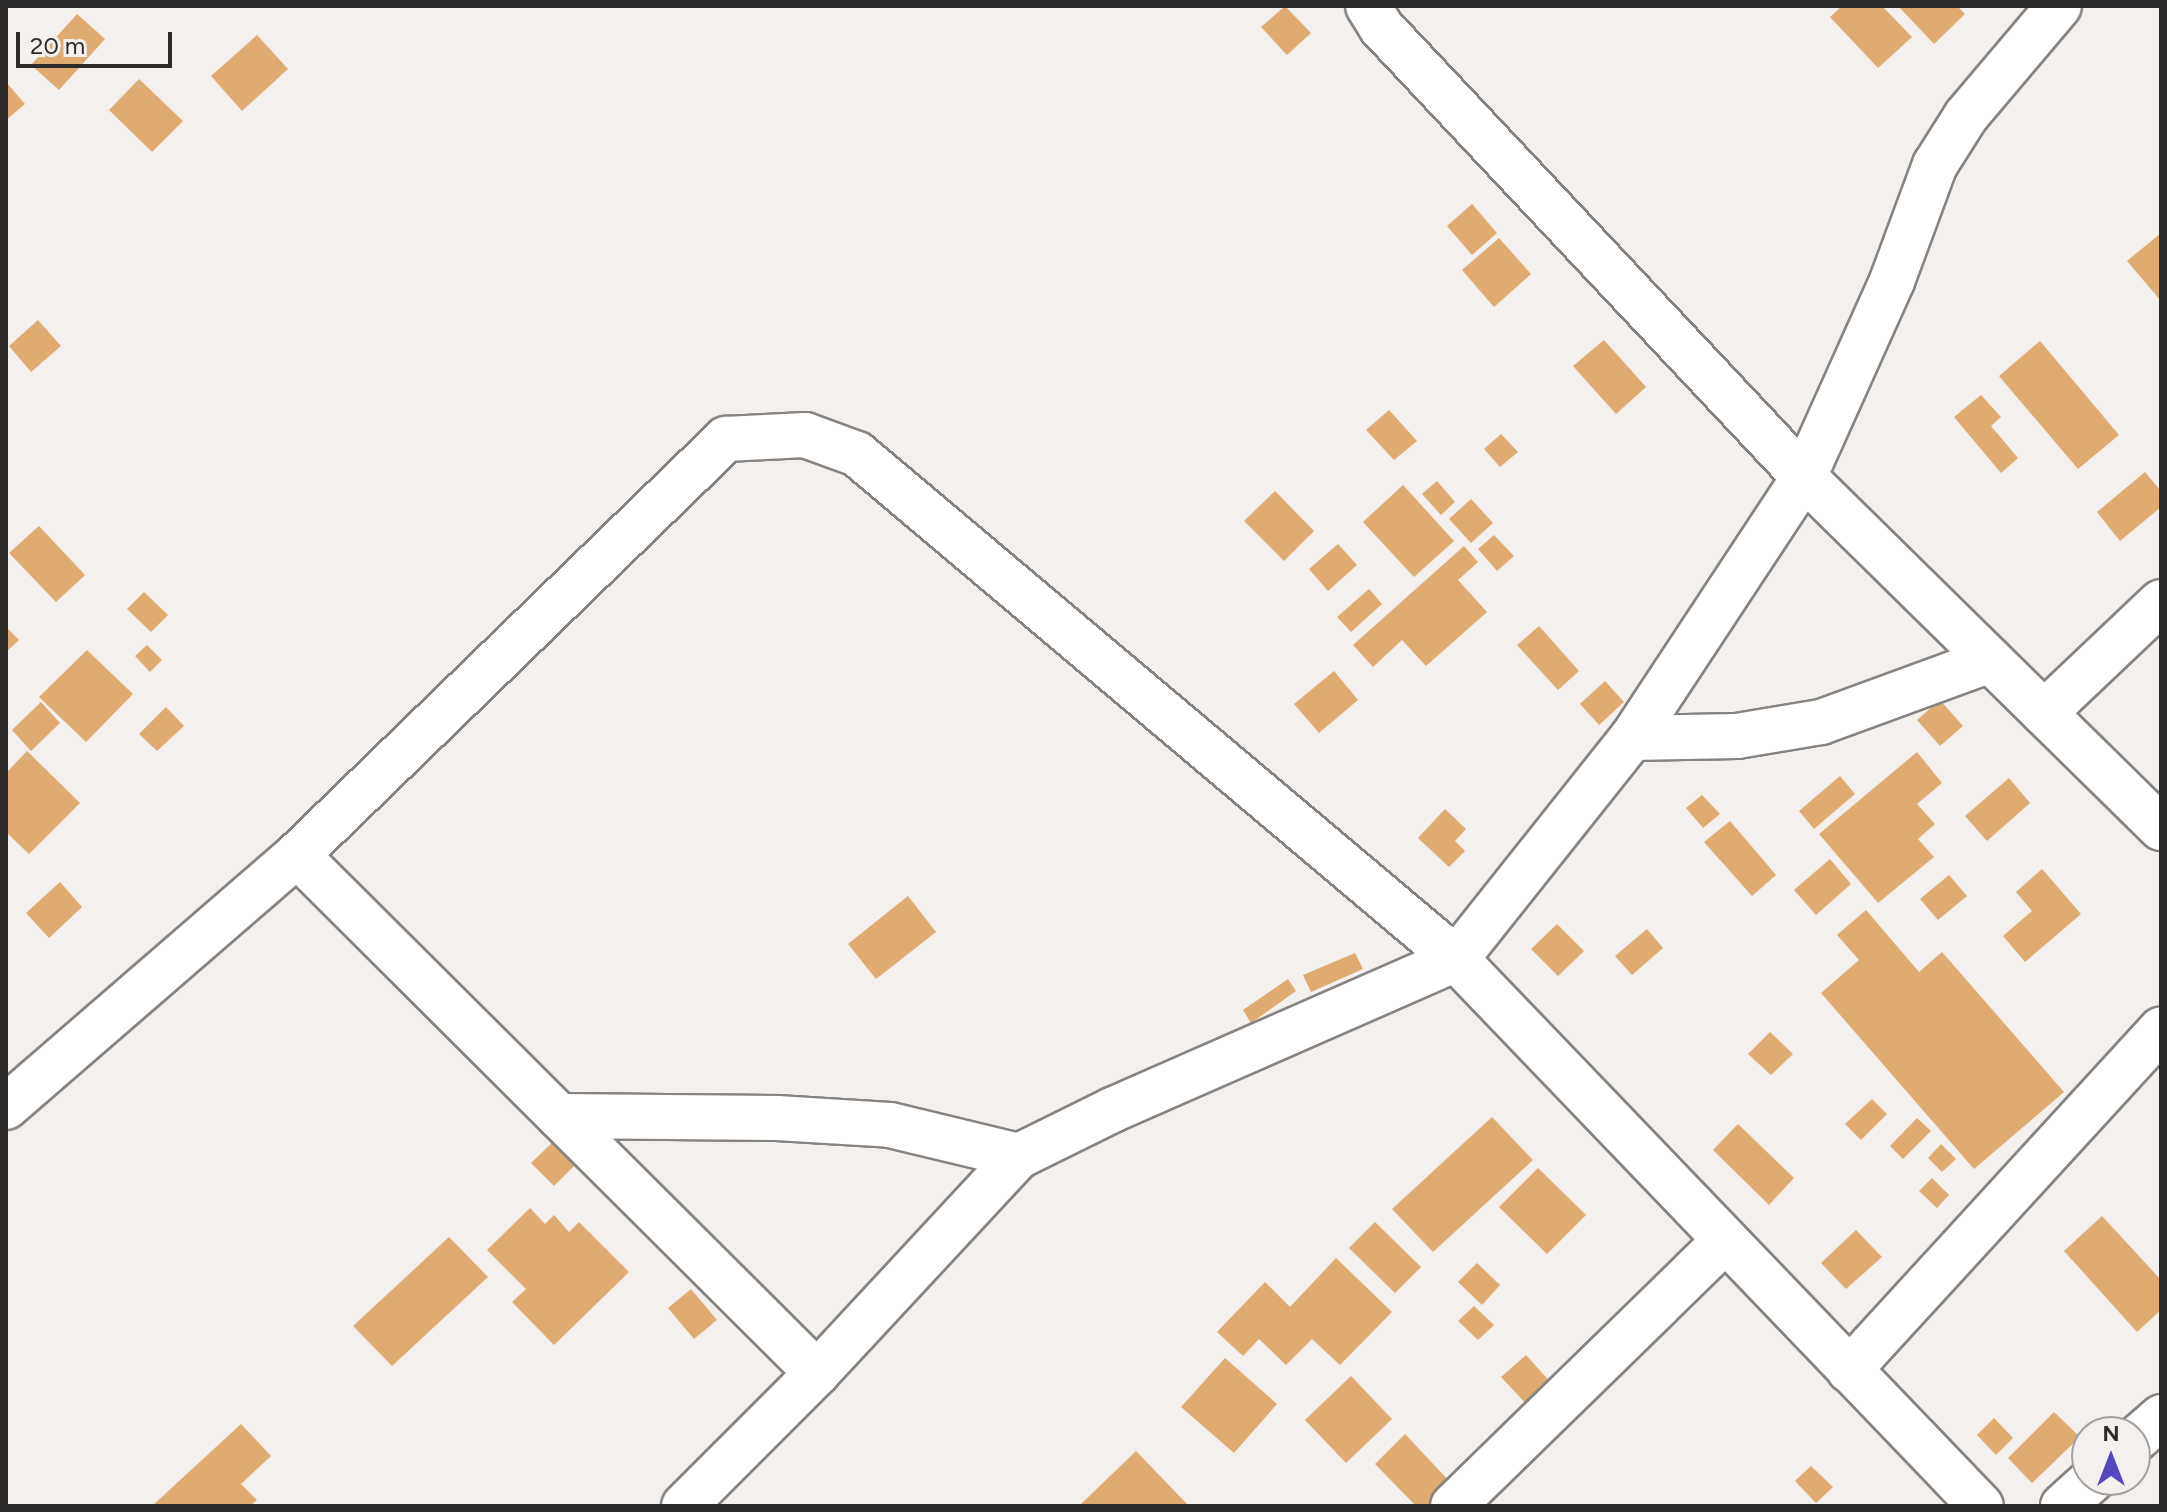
<!DOCTYPE html>
<html>
<head>
<meta charset="utf-8">
<style>
  body { margin:0 }
  #map { position:relative; width:2167px; height:1512px; overflow:hidden; background:#f3f0ed; font-family:Figtree,sans-serif }
  div>[style] { position:absolute }
  .building>* { inset:0; background:#e0ab71 }
  .roads { filter:drop-shadow(2px 0 #868380) drop-shadow(-2px 0 #868380) drop-shadow(0 2px #868380) drop-shadow(0 -2px #868380) }
  .street>* { height:44px; margin:-22px; padding:0 22px; transform-origin:22px; border-radius:22px; background:#fff }
  span { translate:-50% -50%; white-space:nowrap; text-align:center; line-height:1.15; -webkit-text-stroke:8px #f3f0ed; paint-order:stroke }
  .frame { position:absolute; inset:0; border:8px solid #2c2b2a; pointer-events:none }
  .north { position:absolute; left:2071px; top:1416px; width:80px; height:80px; box-sizing:border-box; background:#f3f0ed; border:2px solid #a3a19f; border-radius:50%; rotate:0deg; font-size:22px; font-weight:700; line-height:32px; text-align:center; color:#2c2b2a }
  .north::after { content:''; display:block; margin:auto; width:28px; height:36px; background:#5447bf; clip-path:polygon(50% 0,100% 100%,50% 72%,0 100%) }
  .scale { position:absolute; left:16px; top:32px; width:156px; height:36px; box-sizing:border-box; border:4px solid #2c2b2a; border-top:0; padding-left:10px; font-size:24px; line-height:28px; white-space:nowrap; color:#2c2b2a; -webkit-text-stroke:6px #f3f0ed; paint-order:stroke }
</style>
</head>
<body>
<div id="map">
  <div class="building">
    <div style="clip-path:polygon(1285px 6px,1311px 33px,1287px 55px,1261px 27px)"></div>
    <div style="clip-path:polygon(1842px 6px,1882px 6px,1912px 37px,1878px 68px,1830px 17px)"></div>
    <div style="clip-path:polygon(1898px 6px,1957px 6px,1965px 14px,1934px 44px)"></div>
    <div style="clip-path:polygon(77px 14px,105px 39px,59px 90px,31px 65px)"></div>
    <div style="clip-path:polygon(257px 35px,288px 69px,242px 111px,211px 76px)"></div>
    <div style="clip-path:polygon(139px 79px,183px 121px,152px 152px,109px 110px)"></div>
    <div style="clip-path:polygon(6px 82px,25px 104px,6px 120px)"></div>
    <div style="clip-path:polygon(1472px 204px,1497px 233px,1472px 255px,1447px 226px)"></div>
    <div style="clip-path:polygon(2161px 233px,2161px 301px,2127px 261px)"></div>
    <div style="clip-path:polygon(1499px 238px,1531px 274px,1494px 307px,1462px 270px)"></div>
    <div style="clip-path:polygon(38px 320px,61px 346px,31px 372px,9px 346px)"></div>
    <div style="clip-path:polygon(1604px 340px,1646px 387px,1616px 414px,1573px 366px)"></div>
    <div style="clip-path:polygon(2040px 341px,2119px 435px,2078px 469px,1999px 376px)"></div>
    <div style="clip-path:polygon(1981px 395px,2001px 417px,1991px 426px,2018px 458px,2001px 473px,1954px 417px)"></div>
    <div style="clip-path:polygon(1389px 410px,1417px 441px,1394px 460px,1366px 430px)"></div>
    <div style="clip-path:polygon(1501px 434px,1518px 452px,1500px 467px,1484px 449px)"></div>
    <div style="clip-path:polygon(2145px 472px,2161px 491px,2161px 507px,2120px 541px,2097px 512px)"></div>
    <div style="clip-path:polygon(1437px 481px,1455px 502px,1441px 515px,1422px 494px)"></div>
    <div style="clip-path:polygon(1403px 485px,1454px 541px,1414px 577px,1363px 522px)"></div>
    <div style="clip-path:polygon(1275px 491px,1314px 531px,1284px 561px,1244px 521px)"></div>
    <div style="clip-path:polygon(1471px 499px,1493px 523px,1471px 543px,1449px 519px)"></div>
    <div style="clip-path:polygon(39px 526px,85px 575px,56px 602px,9px 553px)"></div>
    <div style="clip-path:polygon(1494px 535px,1514px 556px,1497px 571px,1478px 549px)"></div>
    <div style="clip-path:polygon(1338px 544px,1357px 565px,1328px 591px,1309px 569px)"></div>
    <div style="clip-path:polygon(1464px 546px,1478px 562px,1458px 580px,1487px 612px,1426px 666px,1402px 640px,1373px 667px,1353px 645px)"></div>
    <div style="clip-path:polygon(1369px 589px,1382px 604px,1351px 632px,1337px 617px)"></div>
    <div style="clip-path:polygon(144px 592px,168px 615px,151px 632px,127px 609px)"></div>
    <div style="clip-path:polygon(1539px 626px,1579px 671px,1558px 690px,1517px 645px)"></div>
    <div style="clip-path:polygon(6px 627px,19px 640px,6px 652px)"></div>
    <div style="clip-path:polygon(147px 645px,162px 660px,150px 672px,135px 656px)"></div>
    <div style="clip-path:polygon(87px 650px,133px 694px,86px 742px,39px 697px)"></div>
    <div style="clip-path:polygon(1334px 671px,1358px 700px,1319px 733px,1294px 704px)"></div>
    <div style="clip-path:polygon(1605px 681px,1624px 702px,1599px 725px,1580px 704px)"></div>
    <div style="clip-path:polygon(1940px 700px,1963px 726px,1940px 746px,1917px 720px)"></div>
    <div style="clip-path:polygon(41px 702px,60px 723px,31px 751px,12px 730px)"></div>
    <div style="clip-path:polygon(166px 707px,184px 726px,157px 751px,139px 734px)"></div>
    <div style="clip-path:polygon(27px 751px,80px 803px,29px 854px,6px 832px,6px 773px)"></div>
    <div style="clip-path:polygon(1917px 752px,1942px 783px,1917px 804px,1935px 824px,1918px 839px,1934px 857px,1878px 903px,1819px 834px)"></div>
    <div style="clip-path:polygon(1840px 776px,1855px 794px,1814px 829px,1799px 811px)"></div>
    <div style="clip-path:polygon(2009px 778px,2030px 803px,1987px 841px,1965px 816px)"></div>
    <div style="clip-path:polygon(1702px 795px,1720px 814px,1703px 828px,1686px 808px)"></div>
    <div style="clip-path:polygon(1445px 809px,1466px 829px,1455px 841px,1465px 851px,1449px 867px,1418px 838px)"></div>
    <div style="clip-path:polygon(1730px 821px,1776px 875px,1752px 896px,1704px 842px)"></div>
    <div style="clip-path:polygon(1830px 859px,1851px 884px,1816px 915px,1794px 890px)"></div>
    <div style="clip-path:polygon(2042px 869px,2081px 914px,2025px 962px,2003px 936px,2032px 911px,2016px 892px)"></div>
    <div style="clip-path:polygon(1949px 875px,1967px 896px,1938px 920px,1920px 899px)"></div>
    <div style="clip-path:polygon(60px 882px,82px 907px,49px 938px,26px 913px)"></div>
    <div style="clip-path:polygon(908px 896px,936px 932px,876px 979px,848px 944px)"></div>
    <div style="clip-path:polygon(1866px 910px,1919px 972px,1942px 952px,2064px 1092px,1974px 1169px,1821px 993px,1859px 960px,1837px 935px)"></div>
    <div style="clip-path:polygon(1557px 924px,1584px 951px,1558px 976px,1531px 949px)"></div>
    <div style="clip-path:polygon(1647px 929px,1663px 948px,1632px 975px,1615px 956px)"></div>
    <div style="clip-path:polygon(1355px 953px,1363px 969px,1311px 992px,1303px 975px)"></div>
    <div style="clip-path:polygon(1288px 979px,1296px 991px,1251px 1023px,1243px 1010px)"></div>
    <div style="clip-path:polygon(1770px 1032px,1793px 1054px,1771px 1075px,1748px 1054px)"></div>
    <div style="clip-path:polygon(1872px 1099px,1887px 1114px,1861px 1140px,1845px 1124px)"></div>
    <div style="clip-path:polygon(1492px 1117px,1533px 1160px,1433px 1252px,1392px 1209px)"></div>
    <div style="clip-path:polygon(1917px 1118px,1931px 1131px,1903px 1159px,1890px 1146px)"></div>
    <div style="clip-path:polygon(1738px 1124px,1794px 1178px,1769px 1205px,1713px 1150px)"></div>
    <div style="clip-path:polygon(555px 1140px,578px 1162px,554px 1186px,531px 1163px)"></div>
    <div style="clip-path:polygon(1941px 1144px,1956px 1159px,1942px 1172px,1928px 1158px)"></div>
    <div style="clip-path:polygon(1538px 1168px,1586px 1215px,1547px 1254px,1499px 1207px)"></div>
    <div style="clip-path:polygon(1932px 1178px,1949px 1195px,1937px 1208px,1919px 1191px)"></div>
    <div style="clip-path:polygon(530px 1208px,545px 1224px,554px 1215px,569px 1232px,579px 1222px,629px 1272px,554px 1345px,512px 1302px,526px 1289px,487px 1250px)"></div>
    <div style="clip-path:polygon(2102px 1216px,2161px 1280px,2161px 1310px,2137px 1332px,2064px 1251px)"></div>
    <div style="clip-path:polygon(1375px 1222px,1421px 1267px,1395px 1293px,1349px 1248px)"></div>
    <div style="clip-path:polygon(1856px 1230px,1882px 1257px,1846px 1289px,1821px 1263px)"></div>
    <div style="clip-path:polygon(449px 1237px,488px 1277px,392px 1366px,353px 1326px)"></div>
    <div style="clip-path:polygon(1336px 1258px,1392px 1312px,1340px 1365px,1312px 1339px,1286px 1365px,1259px 1339px,1243px 1356px,1217px 1332px,1265px 1282px,1290px 1307px)"></div>
    <div style="clip-path:polygon(1477px 1263px,1500px 1285px,1482px 1305px,1458px 1282px)"></div>
    <div style="clip-path:polygon(691px 1289px,717px 1320px,694px 1339px,668px 1308px)"></div>
    <div style="clip-path:polygon(1474px 1306px,1494px 1325px,1478px 1340px,1458px 1321px)"></div>
    <div style="clip-path:polygon(1526px 1355px,1552px 1384px,1528px 1406px,1501px 1377px)"></div>
    <div style="clip-path:polygon(1225px 1358px,1277px 1404px,1234px 1453px,1181px 1407px)"></div>
    <div style="clip-path:polygon(1351px 1376px,1392px 1419px,1346px 1463px,1305px 1420px)"></div>
    <div style="clip-path:polygon(2054px 1412px,2080px 1437px,2032px 1483px,2008px 1458px)"></div>
    <div style="clip-path:polygon(1994px 1418px,2013px 1438px,1996px 1455px,1977px 1435px)"></div>
    <div style="clip-path:polygon(241px 1424px,271px 1456px,241px 1484px,257px 1500px,250px 1506px,152px 1506px)"></div>
    <div style="clip-path:polygon(1405px 1434px,1451px 1483px,1427px 1506px,1416px 1506px,1375px 1464px)"></div>
    <div style="clip-path:polygon(1136px 1451px,1187px 1504px,1083px 1506px,1081px 1504px)"></div>
    <div style="clip-path:polygon(1811px 1466px,1833px 1487px,1816px 1503px,1795px 1481px)"></div>
  </div>
  <div class="roads">
    <div class="street">
      <div style="left:1368px;top:6px;width:25px;rotate:58deg"></div>
      <div style="left:1381px;top:27px;width:618px;rotate:46.77deg"></div>
      <div style="left:1804px;top:477px;width:501px;rotate:44.51deg"></div>
      <div style="left:2044px;top:713px;width:161px;rotate:-43.5deg"></div>
      <div style="left:1632px;top:738px;width:105px;rotate:-1.1deg"></div>
      <div style="left:1737px;top:736px;width:85px;rotate:-9.5deg"></div>
      <div style="left:1821px;top:722px;width:180px;rotate:-20.1deg"></div>
      <div style="left:297px;top:855px;width:598px;rotate:-44.12deg"></div>
      <div style="left:726px;top:439px;width:79px;rotate:-2.9deg"></div>
      <div style="left:805px;top:435px;width:55px;rotate:20.1deg"></div>
      <div style="left:857px;top:454px;width:783px;rotate:40.13deg"></div>
      <div style="left:1456px;top:959px;width:758px;rotate:46.18deg"></div>
      <div style="left:6px;top:1107px;width:385px;rotate:-40.9deg"></div>
      <div style="left:297px;top:855px;width:734px;rotate:44.89deg"></div>
      <div style="left:559px;top:1116px;width:218px;rotate:0.5deg"></div>
      <div style="left:777px;top:1118px;width:113px;rotate:3.5deg"></div>
      <div style="left:890px;top:1125px;width:133px;rotate:13.5deg"></div>
      <div style="left:1849px;top:1370px;width:462px;rotate:-47.5deg"></div>
      <div style="left:2135px;top:1440px;width:35px;rotate:-41deg"></div>
      <div style="left:684px;top:1506px;width:188px;rotate:-45deg"></div>
      <div style="left:817px;top:1373px;width:296px;rotate:-47.1deg"></div>
      <div style="left:1019px;top:1156px;width:104px;rotate:-26.3deg"></div>
      <div style="left:1112px;top:1110px;width:376px;rotate:-23.7deg"></div>
      <div style="left:1456px;top:959px;width:283px;rotate:-51.5deg"></div>
      <div style="left:1632px;top:738px;width:313px;rotate:-56.6deg"></div>
      <div style="left:1804px;top:477px;width:215px;rotate:-65.8deg"></div>
      <div style="left:1892px;top:281px;width:124px;rotate:-69.7deg"></div>
      <div style="left:1935px;top:165px;width:58px;rotate:-57.7deg"></div>
      <div style="left:1966px;top:116px;width:144px;rotate:-49.8deg"></div>
      <div style="left:1453px;top:1506px;width:380px;rotate:-44.3deg"></div>
      <div style="left:2063px;top:1506px;width:39px;rotate:-42deg"></div>
    </div>
  </div>
  <div class="frame"></div>
  <div class="north">N</div>
  <div class="scale">20 m</div>
</div>
</body>
</html>
